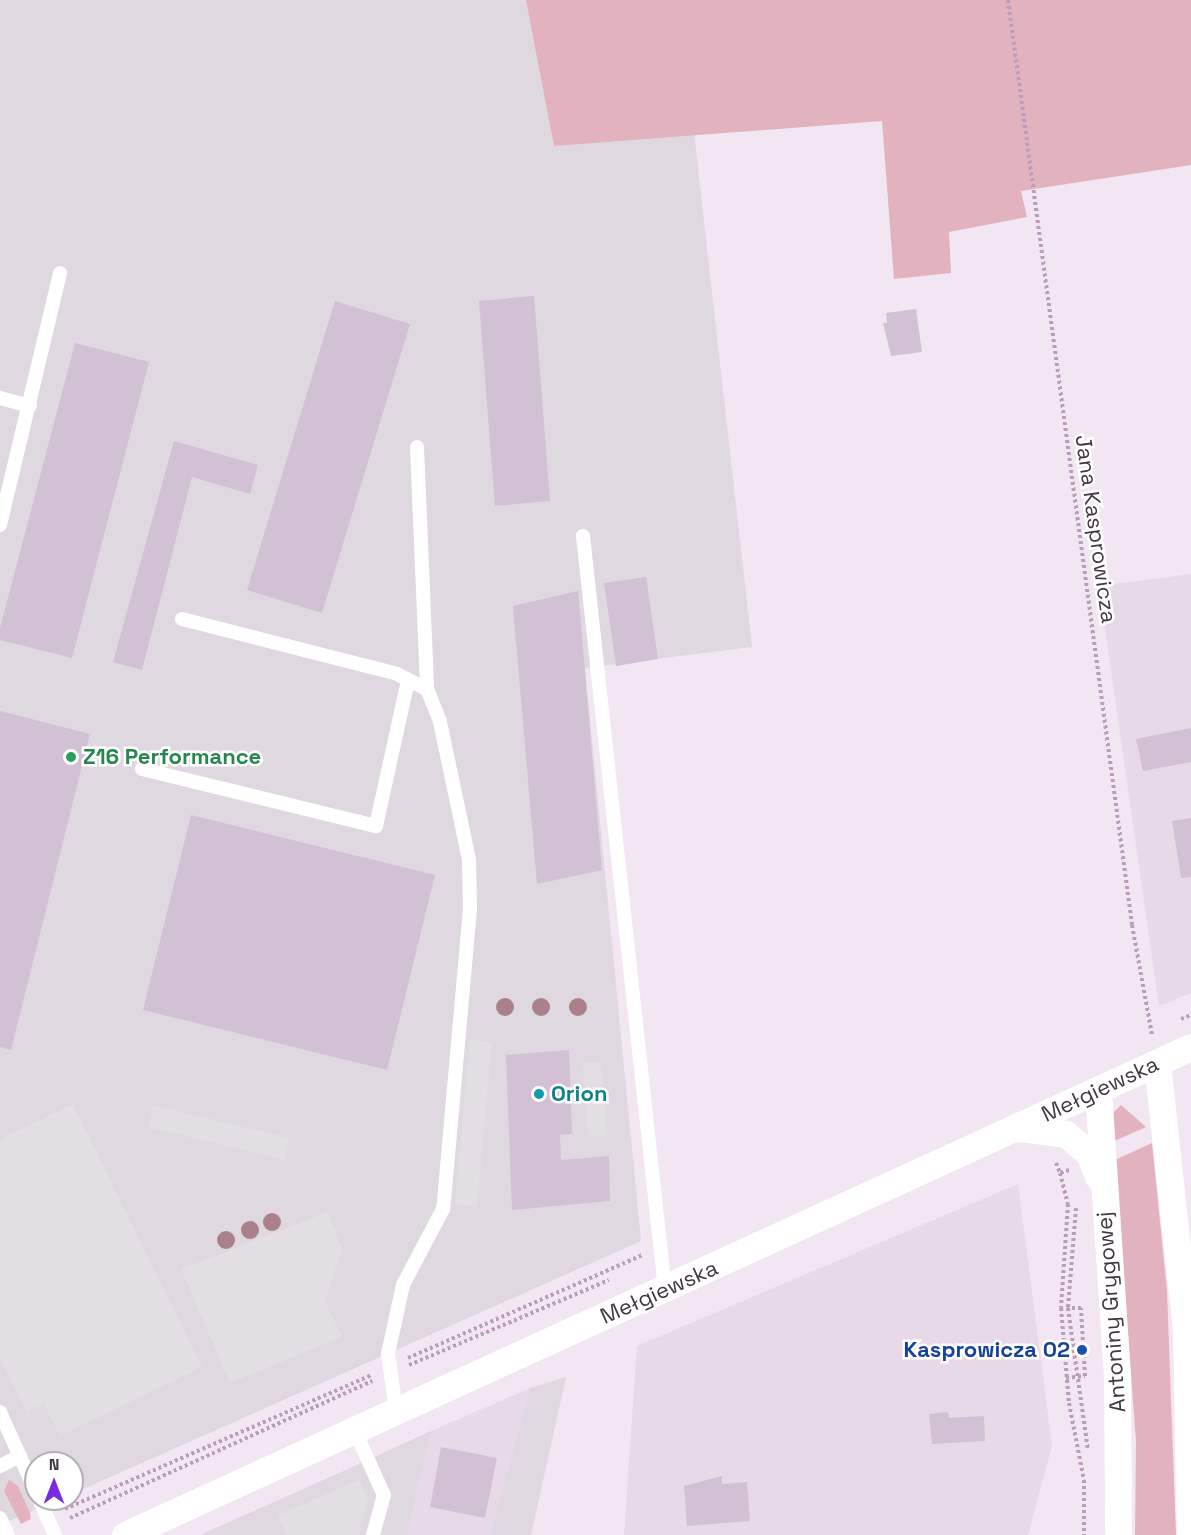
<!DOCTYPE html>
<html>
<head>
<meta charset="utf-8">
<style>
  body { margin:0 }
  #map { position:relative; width:1191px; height:1535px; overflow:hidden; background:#f1e6f1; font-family:"Space Grotesk",sans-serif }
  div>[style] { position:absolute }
  .residential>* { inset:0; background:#e8d9e9 }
  .industrial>* { inset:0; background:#dfd8e0 }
  .green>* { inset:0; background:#e2b2bf }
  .parking>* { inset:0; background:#e2dee3 }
  .building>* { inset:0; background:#d2c0d5 }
  .path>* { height:4px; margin-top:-2px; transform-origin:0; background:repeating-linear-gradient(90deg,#ba9cbc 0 3px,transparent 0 6px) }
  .lane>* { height:14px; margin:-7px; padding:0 7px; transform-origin:7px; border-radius:7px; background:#fff }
  .street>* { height:27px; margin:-13.5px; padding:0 13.5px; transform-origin:13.5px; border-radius:13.5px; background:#fff }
  .trees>* { width:18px; height:18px; margin:-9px; border-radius:50%; background:#aa818a }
  .dots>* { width:16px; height:16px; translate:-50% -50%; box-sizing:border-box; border:3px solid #fff; border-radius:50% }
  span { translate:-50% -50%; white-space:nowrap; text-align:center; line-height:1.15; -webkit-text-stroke:5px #fff; paint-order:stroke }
  .street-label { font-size:22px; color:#423643 }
  .leisure-label { font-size:22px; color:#27864d; font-weight:700 }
  .left { translate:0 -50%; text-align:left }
  .culture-label { font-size:22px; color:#0d838f; font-weight:700 }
  .transit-label { font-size:22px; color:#164399; font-weight:700 }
  .right { translate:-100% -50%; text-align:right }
  .north { position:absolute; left:24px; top:1451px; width:60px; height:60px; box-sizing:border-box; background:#fff; border:2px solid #b3afb4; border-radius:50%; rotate:0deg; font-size:16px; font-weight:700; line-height:24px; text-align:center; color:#423643 }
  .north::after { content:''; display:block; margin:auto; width:21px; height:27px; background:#7a29e5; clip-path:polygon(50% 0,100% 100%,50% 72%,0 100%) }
</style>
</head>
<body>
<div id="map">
  <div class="residential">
    <div style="clip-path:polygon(1191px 574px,1191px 993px,1159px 1006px,1099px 586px)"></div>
    <div style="clip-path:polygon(1018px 1184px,1052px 1446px,1028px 1535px,624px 1535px,637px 1346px)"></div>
    <div style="clip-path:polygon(530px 1388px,490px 1535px,407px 1535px,431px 1431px)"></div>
  </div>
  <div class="industrial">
    <div style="clip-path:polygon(0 0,679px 0,752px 647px,585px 668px,641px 1241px,72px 1494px,72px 1463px,36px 1463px,36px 1499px,60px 1499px,0 1525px)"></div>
    <div style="clip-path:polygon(566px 1377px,531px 1535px,490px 1535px,530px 1388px)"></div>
    <div style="clip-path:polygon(431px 1431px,407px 1535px,200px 1535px,368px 1460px)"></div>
  </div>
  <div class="green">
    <div style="clip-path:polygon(526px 0,1191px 0,1191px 165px,1021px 191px,1027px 217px,949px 232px,951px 273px,894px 279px,882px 121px,554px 146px)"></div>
    <div style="clip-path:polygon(1121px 1105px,1146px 1127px,1112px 1142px,1111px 1115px)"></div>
    <div style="clip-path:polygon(1152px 1143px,1167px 1291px,1176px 1535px,1135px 1535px,1136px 1441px,1115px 1160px)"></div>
    <div style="clip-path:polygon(9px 1480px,18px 1486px,30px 1513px,31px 1519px,21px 1524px,4px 1491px)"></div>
  </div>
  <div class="parking">
    <div style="clip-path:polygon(470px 1040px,492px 1042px,477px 1207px,455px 1204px)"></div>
    <div style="clip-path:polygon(601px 1062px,607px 1135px,588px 1136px,583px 1063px)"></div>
    <div style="clip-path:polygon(73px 1104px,202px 1367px,60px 1436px,44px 1404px,27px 1412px,0 1358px,0 1139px)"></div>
    <div style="clip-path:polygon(153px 1105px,289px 1138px,284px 1160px,148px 1127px)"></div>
    <div style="clip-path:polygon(328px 1212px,342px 1248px,325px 1301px,342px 1337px,230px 1383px,181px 1269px)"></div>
    <div style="clip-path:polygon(359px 1480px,368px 1499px,359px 1535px,287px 1535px,278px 1515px)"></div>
  </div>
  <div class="building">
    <div style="clip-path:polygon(534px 296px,550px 501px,495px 506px,479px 301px)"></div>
    <div style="clip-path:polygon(335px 301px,410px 324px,322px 613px,247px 590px)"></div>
    <div style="clip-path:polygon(916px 309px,922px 352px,891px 356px,883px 323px,887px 323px,886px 313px)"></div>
    <div style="clip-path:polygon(75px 343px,149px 362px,72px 658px,0 640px,0 628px)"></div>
    <div style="clip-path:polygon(174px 441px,258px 465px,250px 494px,192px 477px,142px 670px,113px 662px)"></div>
    <div style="clip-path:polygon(646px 577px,658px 659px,616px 666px,604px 583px)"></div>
    <div style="clip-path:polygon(578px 591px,602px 870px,537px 884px,513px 606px)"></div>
    <div style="clip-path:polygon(0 711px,90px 734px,11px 1050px,0 1047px)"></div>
    <div style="clip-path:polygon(1191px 728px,1191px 762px,1143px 771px,1136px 739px)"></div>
    <div style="clip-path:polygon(191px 815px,435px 875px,387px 1070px,143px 1010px)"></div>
    <div style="clip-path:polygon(1191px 818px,1191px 877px,1181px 878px,1172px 821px)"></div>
    <div style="clip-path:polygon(569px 1050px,572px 1134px,560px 1135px,561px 1160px,609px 1156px,610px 1201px,512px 1210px,506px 1055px)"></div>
    <div style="clip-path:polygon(948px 1412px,949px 1418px,984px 1416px,985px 1441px,932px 1444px,929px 1414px)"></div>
    <div style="clip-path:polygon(441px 1447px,497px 1458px,485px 1518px,430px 1507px)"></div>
    <div style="clip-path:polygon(722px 1476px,722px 1484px,747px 1482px,750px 1521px,687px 1526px,684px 1486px)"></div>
  </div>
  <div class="path">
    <div style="left:1008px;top:0;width:933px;rotate:82.36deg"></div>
    <div style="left:1132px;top:925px;width:112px;rotate:79.7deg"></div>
    <div style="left:1181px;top:1019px;width:11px;rotate:-22deg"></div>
    <div style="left:1056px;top:1163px;width:11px;rotate:68deg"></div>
    <div style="left:1069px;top:1170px;width:9px;rotate:162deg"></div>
    <div style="left:1060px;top:1173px;width:32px;rotate:76deg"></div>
    <div style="left:1068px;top:1204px;width:104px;rotate:93.9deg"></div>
    <div style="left:1061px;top:1308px;width:95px;rotate:85.2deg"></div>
    <div style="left:1069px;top:1403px;width:78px;rotate:79deg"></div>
    <div style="left:1084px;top:1480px;width:55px;rotate:90deg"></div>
    <div style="left:1076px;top:1208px;width:100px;rotate:94.6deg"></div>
    <div style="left:1068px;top:1308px;width:144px;rotate:82deg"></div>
    <div style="left:408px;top:1358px;width:257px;rotate:-23.7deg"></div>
    <div style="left:409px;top:1365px;width:217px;rotate:-23deg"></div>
    <div style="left:1066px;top:1378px;width:19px;rotate:-6deg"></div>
    <div style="left:1085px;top:1376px;width:68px;rotate:-93.4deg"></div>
    <div style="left:1081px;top:1308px;width:14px;rotate:180deg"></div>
    <div style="left:65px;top:1509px;width:334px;rotate:-23.6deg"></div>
    <div style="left:70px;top:1518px;width:332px;rotate:-24.4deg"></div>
  </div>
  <div class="lane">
    <div style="left:0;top:398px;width:31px;rotate:15deg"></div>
    <div style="left:417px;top:447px;width:242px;rotate:87.6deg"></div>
    <div style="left:0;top:525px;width:259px;rotate:-76.6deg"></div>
    <div style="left:583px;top:536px;width:758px;rotate:83.79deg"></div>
    <div style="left:182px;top:619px;width:222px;rotate:14.3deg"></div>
    <div style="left:397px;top:674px;width:34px;rotate:27deg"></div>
    <div style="left:427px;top:689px;width:35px;rotate:68deg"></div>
    <div style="left:440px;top:722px;width:141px;rotate:78.1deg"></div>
    <div style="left:469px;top:860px;width:49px;rotate:88.8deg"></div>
    <div style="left:470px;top:909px;width:301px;rotate:95.1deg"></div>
    <div style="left:443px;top:1209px;width:86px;rotate:117.8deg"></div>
    <div style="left:403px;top:1285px;width:71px;rotate:102.3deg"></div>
    <div style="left:388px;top:1354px;width:57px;rotate:81.9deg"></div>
    <div style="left:142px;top:769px;width:241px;rotate:13.7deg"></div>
    <div style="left:376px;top:826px;width:149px;rotate:-77.6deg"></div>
    <div style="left:0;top:1412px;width:88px;rotate:65.8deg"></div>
    <div style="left:354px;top:1429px;width:72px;rotate:65.6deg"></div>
    <div style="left:384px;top:1495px;width:41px;rotate:105.4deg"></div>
    <div style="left:0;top:1466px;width:22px;rotate:-27deg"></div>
    <div style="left:39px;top:1499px;width:39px;rotate:66deg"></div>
    <div style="left:0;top:1518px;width:19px;rotate:65deg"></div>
  </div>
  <div class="street">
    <div style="left:1157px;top:1063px;width:271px;rotate:83.8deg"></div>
    <div style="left:1186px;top:1332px;width:203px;rotate:88.9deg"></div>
    <div style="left:1098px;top:1090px;width:285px;rotate:86.2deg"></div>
    <div style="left:1117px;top:1374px;width:161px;rotate:89.6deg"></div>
    <div style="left:1020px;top:1128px;width:46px;rotate:7.4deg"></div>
    <div style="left:1066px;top:1134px;width:30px;rotate:40deg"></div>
    <div style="left:1089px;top:1153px;width:26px;rotate:69deg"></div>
    <div style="left:125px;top:1535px;width:1172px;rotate:-24.6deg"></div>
  </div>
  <div class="trees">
    <div style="left:505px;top:1007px"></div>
    <div style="left:541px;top:1007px"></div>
    <div style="left:578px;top:1007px"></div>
    <div style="left:272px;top:1222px"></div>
    <div style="left:250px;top:1230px"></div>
    <div style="left:226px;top:1240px"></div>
  </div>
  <div class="dots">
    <div style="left:71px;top:757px;background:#2e9e5b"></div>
    <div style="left:539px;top:1094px;background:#0f9aa8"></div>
    <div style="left:1082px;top:1350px;background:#1a4fb4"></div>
  </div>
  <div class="street-label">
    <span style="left:1096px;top:529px;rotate:82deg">Jana Kasprowicza</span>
    <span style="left:1100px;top:1089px;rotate:-25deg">Mełgiewska</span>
    <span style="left:659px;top:1292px;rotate:-24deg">Mełgiewska</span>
    <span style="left:1111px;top:1312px;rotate:-94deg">Antoniny Grygowej</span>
  </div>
  <div class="leisure-label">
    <span class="left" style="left:83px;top:757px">Z16 Performance</span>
  </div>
  <div class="culture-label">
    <span class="left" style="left:551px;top:1094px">Orion</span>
  </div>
  <div class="transit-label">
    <span class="right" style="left:1070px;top:1350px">Kasprowicza 02</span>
  </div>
  <div class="north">N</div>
</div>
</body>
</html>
